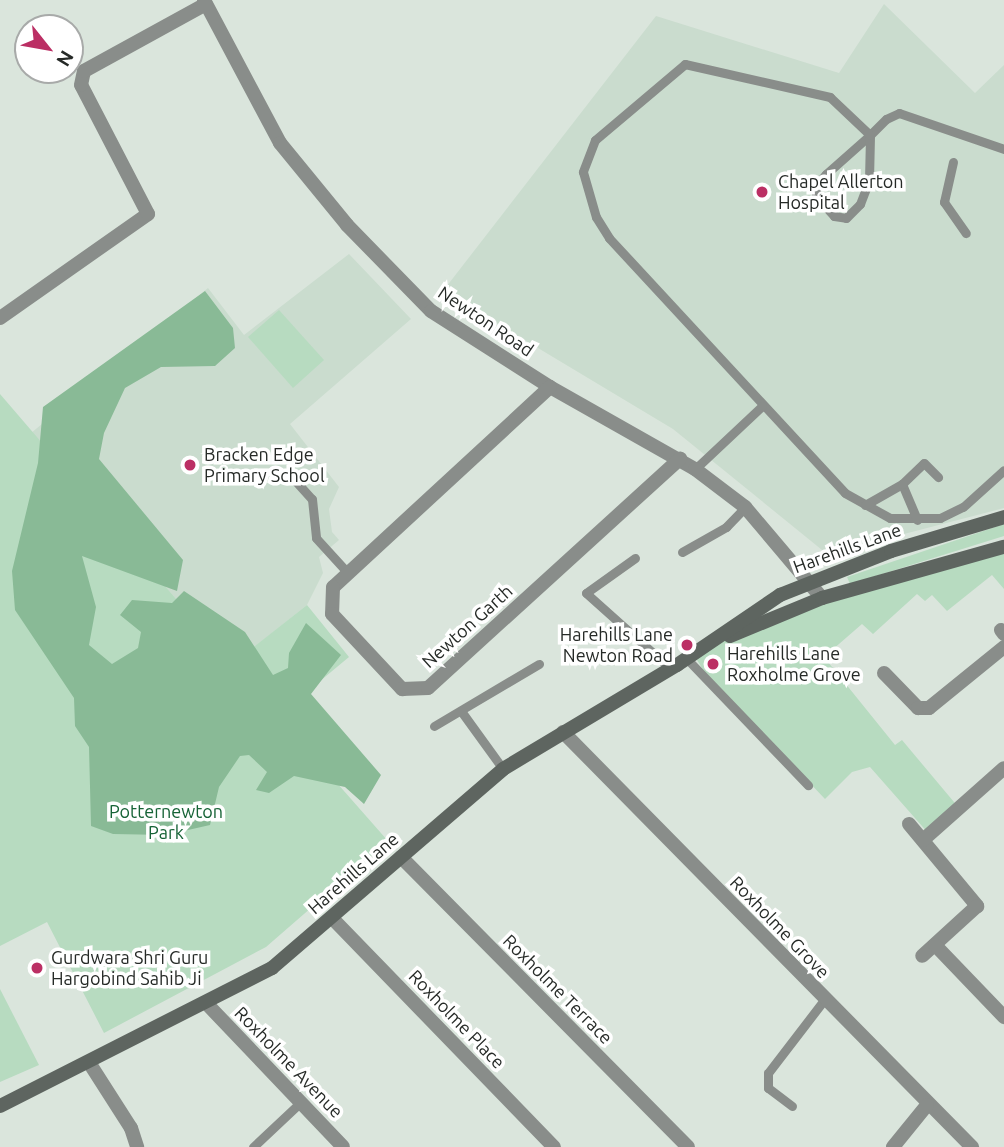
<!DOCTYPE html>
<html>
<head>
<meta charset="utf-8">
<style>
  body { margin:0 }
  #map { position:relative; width:1004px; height:1147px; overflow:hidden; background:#dae5dc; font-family:Ubuntu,sans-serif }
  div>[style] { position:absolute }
  .built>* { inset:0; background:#cadcce }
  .green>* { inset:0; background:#b7dbc0 }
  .forest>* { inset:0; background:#89ba96 }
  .lane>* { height:9px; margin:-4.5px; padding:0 4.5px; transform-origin:4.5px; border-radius:4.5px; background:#898d8a }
  .street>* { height:14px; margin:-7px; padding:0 7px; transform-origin:7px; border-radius:7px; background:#898d8a }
  .secondary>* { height:14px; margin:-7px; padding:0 7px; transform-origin:7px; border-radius:7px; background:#5e6560 }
  .dots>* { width:19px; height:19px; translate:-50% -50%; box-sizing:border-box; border:4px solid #fff; border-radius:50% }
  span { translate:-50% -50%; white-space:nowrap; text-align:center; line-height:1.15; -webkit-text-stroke:7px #fff; paint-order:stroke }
  .poi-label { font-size:18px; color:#262a27 }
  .left { translate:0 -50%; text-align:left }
  .right { translate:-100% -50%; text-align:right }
  .street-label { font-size:18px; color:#262a27 }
  .park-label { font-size:18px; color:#166336 }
  .north { position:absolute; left:14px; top:14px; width:70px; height:70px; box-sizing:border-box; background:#fff; border:2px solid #a8aaa9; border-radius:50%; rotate:121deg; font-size:19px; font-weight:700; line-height:28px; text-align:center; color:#262a27 }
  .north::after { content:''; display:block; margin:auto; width:24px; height:32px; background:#bb2f64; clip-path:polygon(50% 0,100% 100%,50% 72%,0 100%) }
</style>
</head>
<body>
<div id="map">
  <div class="built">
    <div style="clip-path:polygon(884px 4px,975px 93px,1004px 65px,1004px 508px,827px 554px,673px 429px,443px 291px,656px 16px,839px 73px)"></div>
    <div style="clip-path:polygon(349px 254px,411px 319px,290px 424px,339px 487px,329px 509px,332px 532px,339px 540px,319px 557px,323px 573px,307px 605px,233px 664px,31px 433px,208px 288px,244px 335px)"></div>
  </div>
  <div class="green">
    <div style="clip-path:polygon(279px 310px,324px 360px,293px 388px,248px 337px)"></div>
    <div style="clip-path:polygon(0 394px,232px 664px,307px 605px,349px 657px,278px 716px,388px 841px,266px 947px,104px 1033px,47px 922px,0 946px)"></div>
    <div style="clip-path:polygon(1004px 524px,1004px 536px,850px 584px,847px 577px)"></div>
    <div style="clip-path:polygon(1004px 547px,1004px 589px,992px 575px,947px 611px,932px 595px,925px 601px,917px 594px,873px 634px,862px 624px,824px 657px,895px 745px,902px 740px,959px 808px,929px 834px,870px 767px,852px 772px,825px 799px,705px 673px,694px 655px,796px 608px)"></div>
    <div style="clip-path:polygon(0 989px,39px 1065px,0 1082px)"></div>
  </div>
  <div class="forest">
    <div style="clip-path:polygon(205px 291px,233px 328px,235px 348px,215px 366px,161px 367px,125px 388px,104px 433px,99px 459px,183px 560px,177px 591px,82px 556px,96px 607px,89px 645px,112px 664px,138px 648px,141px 632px,120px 615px,132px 600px,172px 603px,184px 591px,245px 632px,273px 675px,288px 668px,289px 653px,306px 623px,341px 655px,311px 694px,381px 775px,364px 804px,345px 787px,294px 776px,269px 793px,256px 790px,267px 772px,249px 755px,240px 756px,219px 787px,210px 825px,166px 835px,113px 834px,91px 826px,89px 747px,75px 726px,74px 698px,15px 610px,12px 571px,38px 463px,43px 407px)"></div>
  </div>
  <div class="lane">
    <div style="left:1004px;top:149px;width:111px;rotate:-161.1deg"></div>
    <div style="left:899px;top:113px;width:14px;rotate:155deg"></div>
    <div style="left:886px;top:119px;width:23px;rotate:135deg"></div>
    <div style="left:870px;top:135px;width:59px;rotate:138.4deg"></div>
    <div style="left:826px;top:174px;width:16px;rotate:130deg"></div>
    <div style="left:816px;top:186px;width:10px;rotate:90deg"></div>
    <div style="left:816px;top:196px;width:27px;rotate:48deg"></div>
    <div style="left:834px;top:216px;width:12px;rotate:9deg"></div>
    <div style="left:846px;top:218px;width:20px;rotate:-45deg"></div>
    <div style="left:860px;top:204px;width:26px;rotate:-69deg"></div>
    <div style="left:869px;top:180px;width:45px;rotate:-88.7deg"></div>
    <div style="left:870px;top:135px;width:55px;rotate:-136.5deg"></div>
    <div style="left:830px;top:97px;width:149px;rotate:-167.2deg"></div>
    <div style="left:685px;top:64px;width:118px;rotate:139.8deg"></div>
    <div style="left:595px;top:140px;width:34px;rotate:111deg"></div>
    <div style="left:583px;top:172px;width:47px;rotate:73.9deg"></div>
    <div style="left:596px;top:217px;width:25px;rotate:58deg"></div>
    <div style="left:609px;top:238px;width:347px;rotate:47.2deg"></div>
    <div style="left:845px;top:493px;width:51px;rotate:29.1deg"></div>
    <div style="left:890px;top:518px;width:50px"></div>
    <div style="left:940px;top:518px;width:25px;rotate:-26deg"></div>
    <div style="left:963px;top:507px;width:55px;rotate:-42.1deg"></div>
    <div style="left:953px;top:162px;width:41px;rotate:102.7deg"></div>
    <div style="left:944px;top:202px;width:38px;rotate:55deg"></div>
    <div style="left:695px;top:469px;width:92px;rotate:-43.2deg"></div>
    <div style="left:291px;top:476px;width:31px;rotate:48deg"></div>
    <div style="left:312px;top:499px;width:39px;rotate:84deg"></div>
    <div style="left:316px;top:538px;width:47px;rotate:47.6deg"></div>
    <div style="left:902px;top:484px;width:39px;rotate:67deg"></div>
    <div style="left:865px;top:505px;width:43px;rotate:-29.6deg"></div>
    <div style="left:902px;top:484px;width:30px;rotate:-44deg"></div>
    <div style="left:924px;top:463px;width:20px;rotate:45deg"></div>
    <div style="left:682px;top:552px;width:51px;rotate:-29.6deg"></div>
    <div style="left:726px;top:527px;width:28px;rotate:-46deg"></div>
    <div style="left:635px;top:558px;width:60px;rotate:144.5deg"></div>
    <div style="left:586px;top:593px;width:114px;rotate:41.8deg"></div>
    <div style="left:687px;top:659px;width:175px;rotate:46.2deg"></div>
    <div style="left:461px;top:711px;width:72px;rotate:54.1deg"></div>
    <div style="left:434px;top:726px;width:122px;rotate:-30.6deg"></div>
    <div style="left:792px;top:1106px;width:30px;rotate:-143deg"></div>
    <div style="left:768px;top:1088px;width:15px;rotate:-90deg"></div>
    <div style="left:768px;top:1073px;width:92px;rotate:-52.5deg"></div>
    <div style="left:253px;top:1147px;width:66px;rotate:-43.2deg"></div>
  </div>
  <div class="street">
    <div style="left:204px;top:0;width:162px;rotate:62deg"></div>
    <div style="left:280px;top:143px;width:106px;rotate:50.7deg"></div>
    <div style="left:347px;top:225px;width:120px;rotate:45.7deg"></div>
    <div style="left:431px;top:311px;width:141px;rotate:32.6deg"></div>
    <div style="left:550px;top:387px;width:167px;rotate:29.5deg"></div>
    <div style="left:695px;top:469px;width:63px;rotate:37.2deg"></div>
    <div style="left:745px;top:507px;width:119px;rotate:49.8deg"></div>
    <div style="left:0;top:318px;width:181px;rotate:-35.1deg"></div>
    <div style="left:148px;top:214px;width:145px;rotate:-117.4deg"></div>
    <div style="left:81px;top:85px;width:14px;rotate:-78deg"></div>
    <div style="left:84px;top:71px;width:139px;rotate:-28.8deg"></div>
    <div style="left:550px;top:387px;width:295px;rotate:137.3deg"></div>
    <div style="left:333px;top:587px;width:27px;rotate:92deg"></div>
    <div style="left:332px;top:614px;width:103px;rotate:47deg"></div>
    <div style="left:402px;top:689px;width:26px;rotate:-2deg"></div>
    <div style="left:428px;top:688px;width:341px;rotate:-42.3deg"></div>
    <div style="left:1001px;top:630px;width:5px;rotate:53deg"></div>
    <div style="left:884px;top:673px;width:49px;rotate:45.8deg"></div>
    <div style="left:918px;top:708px;width:11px"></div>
    <div style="left:929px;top:708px;width:97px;rotate:-39.1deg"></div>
    <div style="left:563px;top:732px;width:583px;rotate:45.42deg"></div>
    <div style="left:909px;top:824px;width:107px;rotate:50.3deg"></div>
    <div style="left:977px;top:906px;width:74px;rotate:137.7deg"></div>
    <div style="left:923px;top:840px;width:108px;rotate:-41.6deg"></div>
    <div style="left:401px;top:857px;width:408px;rotate:45.3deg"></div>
    <div style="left:332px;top:918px;width:319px;rotate:45.9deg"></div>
    <div style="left:935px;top:945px;width:100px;rotate:46.2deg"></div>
    <div style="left:207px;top:1004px;width:197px;rotate:46.4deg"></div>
    <div style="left:90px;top:1064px;width:76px;rotate:57.4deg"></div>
    <div style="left:131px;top:1128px;width:20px;rotate:72deg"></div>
    <div style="left:893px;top:1147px;width:54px;rotate:-51deg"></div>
  </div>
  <div class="secondary">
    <div style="left:730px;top:636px;width:100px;rotate:-22.4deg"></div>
    <div style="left:822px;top:598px;width:189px;rotate:-15.7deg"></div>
    <div style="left:0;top:1106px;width:305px;rotate:-26.9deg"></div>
    <div style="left:272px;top:968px;width:305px;rotate:-40.7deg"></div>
    <div style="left:503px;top:769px;width:203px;rotate:-30.9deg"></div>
    <div style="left:677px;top:665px;width:125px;rotate:-34.2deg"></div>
    <div style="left:780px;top:595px;width:119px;rotate:-21.6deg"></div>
    <div style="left:891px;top:551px;width:118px;rotate:-16.7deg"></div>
  </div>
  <div class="dots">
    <div style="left:762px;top:192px;background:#bb2f64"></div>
    <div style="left:190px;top:465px;background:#bb2f64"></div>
    <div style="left:687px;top:645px;background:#bb2f64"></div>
    <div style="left:713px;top:664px;background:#bb2f64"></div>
    <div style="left:37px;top:968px;background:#bb2f64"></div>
  </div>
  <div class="poi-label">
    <span class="left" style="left:778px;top:192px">Chapel Allerton<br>Hospital</span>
    <span class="left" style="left:204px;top:465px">Bracken Edge<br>Primary School</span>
    <span class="right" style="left:673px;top:645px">Harehills Lane<br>Newton Road</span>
    <span class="left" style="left:727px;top:664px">Harehills Lane<br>Roxholme Grove</span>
    <span class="left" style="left:51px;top:968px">Gurdwara Shri Guru<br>Hargobind Sahib Ji</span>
  </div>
  <div class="street-label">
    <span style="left:486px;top:321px;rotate:34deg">Newton Road</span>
    <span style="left:847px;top:548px;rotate:-20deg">Harehills Lane</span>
    <span style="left:467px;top:626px;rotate:-42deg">Newton Garth</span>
    <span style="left:353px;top:873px;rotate:-41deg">Harehills Lane</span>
    <span style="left:780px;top:927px;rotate:46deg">Roxholme Grove</span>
    <span style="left:558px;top:989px;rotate:45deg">Roxholme Terrace</span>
    <span style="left:457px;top:1019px;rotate:46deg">Roxholme Place</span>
    <span style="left:289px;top:1062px;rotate:46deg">Roxholme Avenue</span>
  </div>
  <div class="park-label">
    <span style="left:166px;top:822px">Potternewton<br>Park</span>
  </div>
  <div class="north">N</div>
</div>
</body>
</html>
